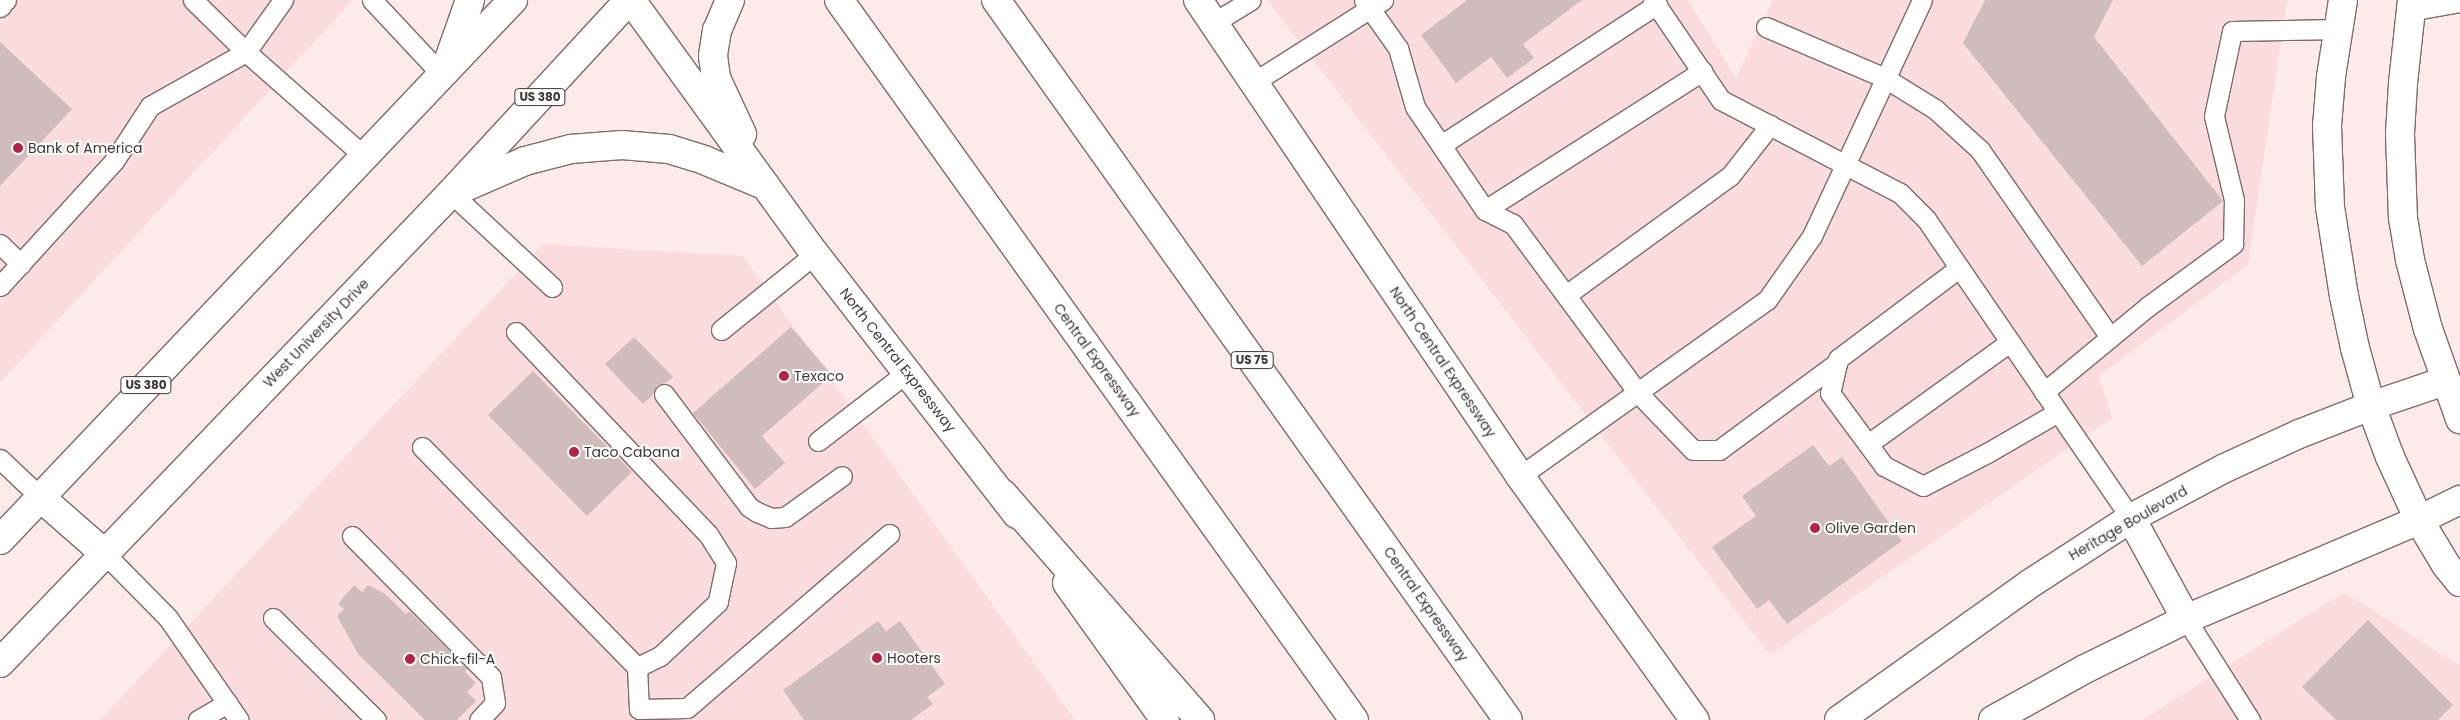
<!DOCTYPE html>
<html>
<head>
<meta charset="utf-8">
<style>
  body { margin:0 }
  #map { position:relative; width:2460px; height:720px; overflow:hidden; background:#fdebec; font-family:Poppins,sans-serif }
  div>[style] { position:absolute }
  .built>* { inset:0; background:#fbdcde }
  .building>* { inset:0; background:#d0bbbd }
  .roads { filter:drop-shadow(1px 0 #7e6b6d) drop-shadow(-1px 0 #7e6b6d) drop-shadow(0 1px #7e6b6d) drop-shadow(0 -1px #7e6b6d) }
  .service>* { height:19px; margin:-9.5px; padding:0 9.5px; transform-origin:9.5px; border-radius:9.5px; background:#fff }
  .tertiary>* { height:28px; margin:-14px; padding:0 14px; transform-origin:14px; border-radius:14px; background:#fff }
  .secondary>* { height:28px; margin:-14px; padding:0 14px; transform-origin:14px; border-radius:14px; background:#fff }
  .trunk>* { height:28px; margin:-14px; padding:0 14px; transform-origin:14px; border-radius:14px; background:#fff }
  .motorway>* { height:28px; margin:-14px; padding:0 14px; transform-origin:14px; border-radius:14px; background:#fff }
  .dots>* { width:14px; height:14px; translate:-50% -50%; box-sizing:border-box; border:2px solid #fff; border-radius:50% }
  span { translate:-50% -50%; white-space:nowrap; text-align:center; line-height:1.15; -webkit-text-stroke:4px #fff; paint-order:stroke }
  .shield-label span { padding:1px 4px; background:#fff; border:1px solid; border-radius:4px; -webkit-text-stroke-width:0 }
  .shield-label { font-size:12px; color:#3f3637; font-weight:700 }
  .poi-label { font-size:14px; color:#3f3637 }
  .left { translate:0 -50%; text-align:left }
  .street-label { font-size:14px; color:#3f3637 }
</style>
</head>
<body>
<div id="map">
  <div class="built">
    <div style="clip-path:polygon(0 0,353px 0,0 383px)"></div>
    <div style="clip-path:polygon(1267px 0,1688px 0,1736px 78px,1773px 0,2287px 0,2248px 265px,2099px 376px,2112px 418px,1770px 655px)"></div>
    <div style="clip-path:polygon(543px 244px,743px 256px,1075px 720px,100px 720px)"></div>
    <div style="clip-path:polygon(2344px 592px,2460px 666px,2460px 720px,2142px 720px)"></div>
  </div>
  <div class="building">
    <div style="clip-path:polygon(1467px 0,1582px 0,1523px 44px,1534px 58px,1507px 78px,1491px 57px,1456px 83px,1421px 35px)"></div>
    <div style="clip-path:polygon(1985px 0,2113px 0,2094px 37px,2223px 201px,2142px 266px,1963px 43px)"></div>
    <div style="clip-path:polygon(0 42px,72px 109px,0 186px)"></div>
    <div style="clip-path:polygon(791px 327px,832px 375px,762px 436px,785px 463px,755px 489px,693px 413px)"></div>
    <div style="clip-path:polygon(634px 337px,673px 377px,666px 383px,657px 385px,653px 395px,643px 404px,605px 364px)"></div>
    <div style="clip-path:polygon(533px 371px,632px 472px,587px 516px,488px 415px)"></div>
    <div style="clip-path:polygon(1813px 445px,1829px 466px,1842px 457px,1902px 541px,1787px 624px,1769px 600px,1757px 609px,1712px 547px,1756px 516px,1742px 496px)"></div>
    <div style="clip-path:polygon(354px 585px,362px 592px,368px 585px,385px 594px,406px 614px,409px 611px,468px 669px,465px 672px,476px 683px,467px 692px,476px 701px,457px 720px,425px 720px,358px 654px,337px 616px,344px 609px,338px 604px)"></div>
    <div style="clip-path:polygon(2368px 620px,2453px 705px,2438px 720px,2336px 720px,2302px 687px)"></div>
    <div style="clip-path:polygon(878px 621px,886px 631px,900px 621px,945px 684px,927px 697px,933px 704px,911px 720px,804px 720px,783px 690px)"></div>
  </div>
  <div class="roads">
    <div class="service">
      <div style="left:193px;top:0;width:74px;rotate:44.5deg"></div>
      <div style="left:246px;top:52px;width:157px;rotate:41.4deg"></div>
      <div style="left:372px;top:0;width:104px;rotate:46.9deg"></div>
      <div style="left:1364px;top:0;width:59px;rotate:54.7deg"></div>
      <div style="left:1398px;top:48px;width:61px;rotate:73.9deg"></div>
      <div style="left:1415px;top:107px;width:125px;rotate:55.8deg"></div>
      <div style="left:1485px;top:210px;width:31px;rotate:27deg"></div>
      <div style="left:1513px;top:224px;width:210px;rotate:53.5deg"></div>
      <div style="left:1638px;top:393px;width:79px;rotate:46deg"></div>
      <div style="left:1693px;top:450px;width:26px"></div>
      <div style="left:1719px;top:450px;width:147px;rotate:-36.4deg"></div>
      <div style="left:1653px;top:0;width:121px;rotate:55.8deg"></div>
      <div style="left:1721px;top:100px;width:202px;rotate:27.5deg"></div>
      <div style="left:1900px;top:193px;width:37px;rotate:45deg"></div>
      <div style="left:1926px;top:219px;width:363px;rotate:55.6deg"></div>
      <div style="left:0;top:7px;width:9px;rotate:-49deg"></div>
      <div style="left:2410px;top:11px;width:51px;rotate:-10.2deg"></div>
      <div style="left:1213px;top:23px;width:44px;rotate:-31.2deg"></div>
      <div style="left:1766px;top:27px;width:129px;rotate:23.2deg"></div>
      <div style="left:1885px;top:78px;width:59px;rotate:31.8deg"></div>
      <div style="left:1935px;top:109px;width:61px;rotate:42.3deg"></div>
      <div style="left:1980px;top:150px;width:228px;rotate:55.2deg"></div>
      <div style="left:1254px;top:82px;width:153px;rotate:-32.4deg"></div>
      <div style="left:1441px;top:145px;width:258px;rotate:-33.1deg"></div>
      <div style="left:451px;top:193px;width:138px;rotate:42.9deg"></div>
      <div style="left:1485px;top:210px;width:258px;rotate:-32.6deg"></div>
      <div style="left:0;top:244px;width:29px;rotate:44deg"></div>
      <div style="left:1959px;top:268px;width:151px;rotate:143.1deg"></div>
      <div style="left:1838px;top:359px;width:35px;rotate:103deg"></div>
      <div style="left:1830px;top:393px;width:91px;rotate:53.5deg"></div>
      <div style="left:1884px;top:466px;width:44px;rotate:27.1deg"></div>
      <div style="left:1923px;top:486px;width:72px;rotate:-27.3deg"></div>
      <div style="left:1987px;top:453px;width:82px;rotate:-30deg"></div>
      <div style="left:0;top:286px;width:169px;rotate:-47.6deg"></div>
      <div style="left:114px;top:161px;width:66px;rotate:-56.8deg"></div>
      <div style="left:150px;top:106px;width:110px;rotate:-29.4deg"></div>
      <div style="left:246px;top:52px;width:64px;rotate:-54.6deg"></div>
      <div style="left:1566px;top:295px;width:203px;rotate:-36deg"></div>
      <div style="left:1730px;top:176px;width:65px;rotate:-51.9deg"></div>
      <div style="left:721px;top:330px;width:121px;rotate:-39deg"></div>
      <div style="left:516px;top:332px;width:279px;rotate:46.5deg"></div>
      <div style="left:708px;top:534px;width:34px;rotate:58deg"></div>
      <div style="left:726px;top:563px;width:40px;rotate:102deg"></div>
      <div style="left:718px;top:602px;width:79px;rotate:137deg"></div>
      <div style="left:660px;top:656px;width:25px;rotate:154deg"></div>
      <div style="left:2044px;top:392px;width:134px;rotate:-39.5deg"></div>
      <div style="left:2147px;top:307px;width:107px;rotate:-36.2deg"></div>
      <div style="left:2233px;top:244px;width:44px;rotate:-88.7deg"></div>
      <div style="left:2234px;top:200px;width:86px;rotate:-103.4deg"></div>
      <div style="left:2214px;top:116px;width:87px;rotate:-78deg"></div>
      <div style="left:2232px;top:31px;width:106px;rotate:-1.1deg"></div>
      <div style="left:664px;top:394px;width:141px;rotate:53deg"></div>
      <div style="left:749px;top:507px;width:9px;rotate:32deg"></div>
      <div style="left:757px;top:512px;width:15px;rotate:23deg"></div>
      <div style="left:771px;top:518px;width:14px;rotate:-4deg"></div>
      <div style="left:785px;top:517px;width:70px;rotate:-35.7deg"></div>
      <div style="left:818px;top:441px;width:111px;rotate:-37.7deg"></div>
      <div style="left:1868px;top:444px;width:175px;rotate:-35.7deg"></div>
      <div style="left:422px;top:447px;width:308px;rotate:45.7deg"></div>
      <div style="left:637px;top:667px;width:42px;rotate:87.3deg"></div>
      <div style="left:639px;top:709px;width:48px;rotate:-1.2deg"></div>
      <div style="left:687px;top:708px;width:267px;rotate:-40.7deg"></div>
      <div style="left:0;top:459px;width:55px;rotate:43.5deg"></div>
      <div style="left:1520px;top:476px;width:303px;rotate:-35.5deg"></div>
      <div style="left:1767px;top:300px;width:78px;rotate:-54.9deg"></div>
      <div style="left:1812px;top:236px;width:260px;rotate:-65deg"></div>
      <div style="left:352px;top:536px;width:198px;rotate:45.4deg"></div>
      <div style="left:491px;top:677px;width:26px;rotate:81deg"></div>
      <div style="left:495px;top:703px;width:23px;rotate:133deg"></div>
      <div style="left:104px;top:553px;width:91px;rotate:45.4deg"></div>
      <div style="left:168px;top:618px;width:124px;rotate:55.2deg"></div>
      <div style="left:273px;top:618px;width:145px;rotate:44.7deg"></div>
      <div style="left:2186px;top:619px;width:120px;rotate:57.6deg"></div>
      <div style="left:198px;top:720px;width:34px;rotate:-30deg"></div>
    </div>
    <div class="tertiary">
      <div style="left:2343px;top:0;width:78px;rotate:98.9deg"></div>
      <div style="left:2331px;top:77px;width:49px;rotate:94.7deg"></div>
      <div style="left:2327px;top:126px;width:81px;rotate:87.9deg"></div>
      <div style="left:2330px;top:207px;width:90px;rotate:81.1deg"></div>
      <div style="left:2344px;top:296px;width:53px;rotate:78.1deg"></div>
      <div style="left:2355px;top:348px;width:60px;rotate:74.6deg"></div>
      <div style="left:2371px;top:406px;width:54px;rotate:69.6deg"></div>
      <div style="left:2390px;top:457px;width:69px;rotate:65.3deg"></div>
      <div style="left:2419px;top:520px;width:52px;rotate:59deg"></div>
      <div style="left:2446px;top:565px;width:22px;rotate:51deg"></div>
      <div style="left:2412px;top:0;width:83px;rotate:96.2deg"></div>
      <div style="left:2403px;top:83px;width:51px;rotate:93.4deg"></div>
      <div style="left:2400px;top:134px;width:84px;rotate:88deg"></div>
      <div style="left:2403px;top:218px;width:43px;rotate:80.5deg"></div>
      <div style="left:2410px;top:260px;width:71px;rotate:75.4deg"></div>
      <div style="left:2428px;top:329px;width:96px;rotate:70.4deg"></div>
      <div style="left:2131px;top:518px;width:115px;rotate:61.4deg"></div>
      <div style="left:1839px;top:720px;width:236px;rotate:-35.5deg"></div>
      <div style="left:2031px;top:583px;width:119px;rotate:-33deg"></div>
      <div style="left:2131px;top:518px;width:106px;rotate:-28deg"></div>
      <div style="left:2225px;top:468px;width:81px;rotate:-24.7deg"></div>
      <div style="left:2299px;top:434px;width:77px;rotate:-21.3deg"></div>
      <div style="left:2371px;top:406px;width:78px;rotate:-18.7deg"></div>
      <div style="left:1993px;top:720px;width:105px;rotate:-29deg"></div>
      <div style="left:2085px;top:669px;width:113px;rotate:-26.3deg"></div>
      <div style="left:2186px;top:619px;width:253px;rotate:-23deg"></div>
      <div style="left:2419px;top:520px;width:46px;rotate:-26deg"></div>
    </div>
    <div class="secondary">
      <div style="left:631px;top:0;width:314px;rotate:54.1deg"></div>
      <div style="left:815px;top:254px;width:329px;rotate:52.2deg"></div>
      <div style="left:730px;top:0;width:33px;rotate:113deg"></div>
      <div style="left:717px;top:30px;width:26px;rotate:99deg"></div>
      <div style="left:713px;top:56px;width:22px;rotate:82deg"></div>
      <div style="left:716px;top:78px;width:62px;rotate:65.1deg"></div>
      <div style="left:1198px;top:0;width:575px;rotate:55.92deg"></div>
      <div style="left:1520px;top:476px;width:300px;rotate:54.4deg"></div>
      <div style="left:1067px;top:583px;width:168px;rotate:54.4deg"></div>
    </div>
    <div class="trunk">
      <div style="left:447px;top:65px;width:69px;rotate:-70.5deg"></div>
      <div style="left:461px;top:189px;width:70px;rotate:-23.6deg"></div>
      <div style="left:525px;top:161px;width:48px;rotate:-14.6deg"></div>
      <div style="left:571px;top:149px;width:51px;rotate:-4.5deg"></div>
      <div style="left:622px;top:145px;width:47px;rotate:4.9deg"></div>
      <div style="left:669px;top:149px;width:37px;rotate:17deg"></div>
      <div style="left:704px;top:160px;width:67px;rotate:22.8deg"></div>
      <div style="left:40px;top:497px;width:85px;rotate:41.2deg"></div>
      <div style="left:0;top:540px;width:745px;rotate:-46.47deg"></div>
      <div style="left:0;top:663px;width:651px;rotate:-46.18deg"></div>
      <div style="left:451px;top:193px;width:263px;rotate:-47.3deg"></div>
    </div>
    <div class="motorway">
      <div style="left:839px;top:0;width:885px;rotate:54.42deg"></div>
      <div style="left:996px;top:0;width:883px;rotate:54.58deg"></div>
      <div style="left:1003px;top:494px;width:300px;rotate:48.9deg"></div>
    </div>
  </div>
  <div class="dots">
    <div style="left:18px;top:148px;background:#b42247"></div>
    <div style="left:784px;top:376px;background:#b42247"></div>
    <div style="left:574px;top:452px;background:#b42247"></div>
    <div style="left:1815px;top:528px;background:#b42247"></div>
    <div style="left:877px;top:658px;background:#b42247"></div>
    <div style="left:410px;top:659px;background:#b42247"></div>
  </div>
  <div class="shield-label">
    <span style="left:540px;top:97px">US 380</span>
    <span style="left:1252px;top:360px">US 75</span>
    <span style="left:146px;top:385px">US 380</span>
  </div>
  <div class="poi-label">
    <span class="left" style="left:28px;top:148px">Bank of America</span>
    <span class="left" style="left:794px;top:376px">Texaco</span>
    <span class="left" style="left:584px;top:452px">Taco Cabana</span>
    <span class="left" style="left:1825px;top:528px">Olive Garden</span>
    <span class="left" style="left:887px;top:658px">Hooters</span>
    <span class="left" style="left:420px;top:659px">Chick-fil-A</span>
  </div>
  <div class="street-label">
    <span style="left:316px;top:333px;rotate:-46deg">West University Drive</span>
    <span style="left:898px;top:360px;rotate:52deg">North Central Expressway</span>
    <span style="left:1097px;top:360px;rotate:54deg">Central Expressway</span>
    <span style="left:1443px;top:362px;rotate:56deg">North Central Expressway</span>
    <span style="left:2128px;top:523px;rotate:-30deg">Heritage Boulevard</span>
    <span style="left:1426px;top:604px;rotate:55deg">Central Expressway</span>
  </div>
</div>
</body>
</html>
